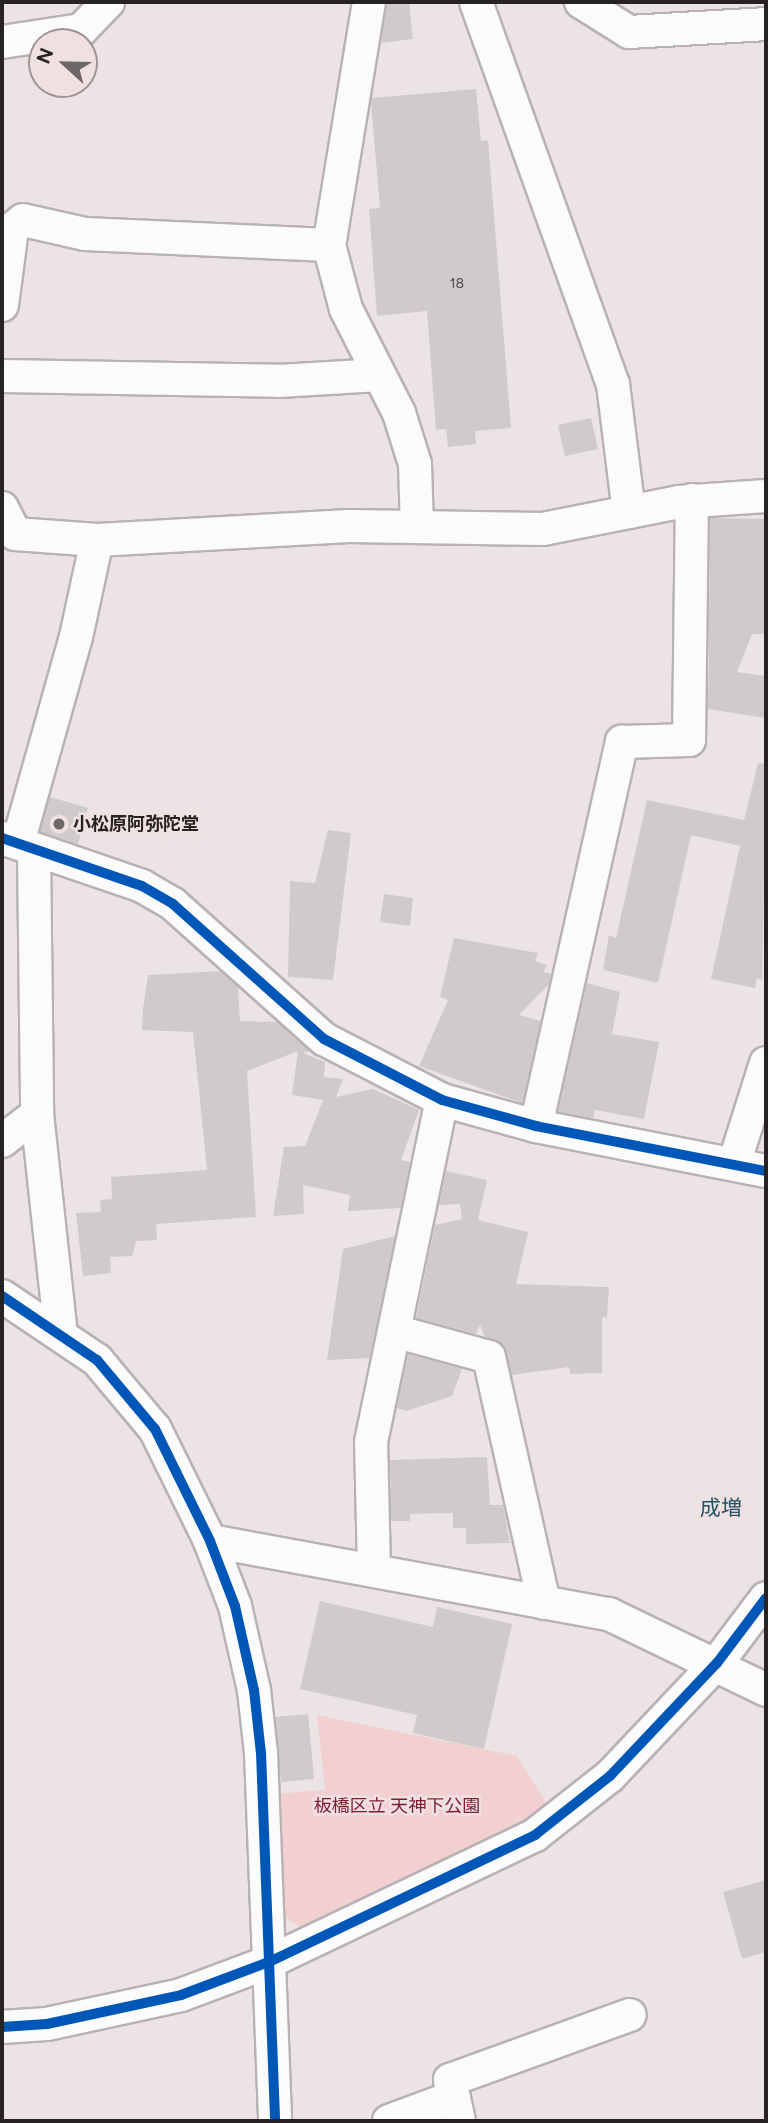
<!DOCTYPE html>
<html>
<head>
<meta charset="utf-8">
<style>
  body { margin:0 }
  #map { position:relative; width:768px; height:2123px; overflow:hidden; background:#ece4e4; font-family:Figtree,"Noto Sans JP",sans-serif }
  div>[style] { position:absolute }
  .green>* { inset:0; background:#f2cfd1 }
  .building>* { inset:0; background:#d0cbcb }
  .roads { filter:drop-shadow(2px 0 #b9b2b2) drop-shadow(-2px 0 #b9b2b2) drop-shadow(0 2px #b9b2b2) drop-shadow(0 -2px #b9b2b2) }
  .minor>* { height:32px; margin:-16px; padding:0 16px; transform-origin:16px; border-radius:16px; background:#fcfbfb }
  .cycleway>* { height:10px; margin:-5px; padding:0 5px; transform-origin:5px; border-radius:5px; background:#0057b8 }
  .dots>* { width:19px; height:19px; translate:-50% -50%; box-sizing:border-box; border:4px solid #efe0e1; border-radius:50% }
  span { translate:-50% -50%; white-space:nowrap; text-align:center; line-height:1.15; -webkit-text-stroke:5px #efe0e1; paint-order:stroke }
  .number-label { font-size:14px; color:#524d4d }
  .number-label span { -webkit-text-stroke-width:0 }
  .poi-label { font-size:18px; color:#282323; font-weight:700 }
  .left { translate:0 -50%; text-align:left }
  .park-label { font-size:18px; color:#7f1c31 }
  .quarter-label { font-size:21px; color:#225465 }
  .frame { position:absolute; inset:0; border:4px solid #282323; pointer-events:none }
  .north { position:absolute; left:28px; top:28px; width:70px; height:70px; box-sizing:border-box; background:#efe0e1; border:2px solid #9f9495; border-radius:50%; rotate:292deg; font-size:19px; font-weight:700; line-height:28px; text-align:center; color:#282323 }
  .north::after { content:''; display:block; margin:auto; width:24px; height:32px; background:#6d6767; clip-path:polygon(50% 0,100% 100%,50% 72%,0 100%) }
</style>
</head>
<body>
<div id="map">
  <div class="green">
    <div style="clip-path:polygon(317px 1715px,517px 1756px,548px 1806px,482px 1848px,302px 1929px,279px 1912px,274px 1794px,325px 1790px)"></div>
  </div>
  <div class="building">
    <div style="clip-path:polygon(409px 2px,413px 39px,381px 43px,387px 4px)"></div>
    <div style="clip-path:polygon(476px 89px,481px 141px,488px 140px,511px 428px,475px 431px,476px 444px,448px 447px,446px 429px,436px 430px,427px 311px,377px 316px,369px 209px,380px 208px,371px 103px,372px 98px)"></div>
    <div style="clip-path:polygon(591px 418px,598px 449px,565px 456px,558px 425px)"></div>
    <div style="clip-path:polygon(710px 518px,766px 519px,766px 634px,752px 634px,737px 672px,766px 676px,766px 718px,708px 709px)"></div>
    <div style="clip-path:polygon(758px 763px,766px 764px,762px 980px,757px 978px,755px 988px,711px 979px,740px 846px,691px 835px,658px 983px,603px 970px,609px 935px,616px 938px,647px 800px,744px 820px)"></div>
    <div style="clip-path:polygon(50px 797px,88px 808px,78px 844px,40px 832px)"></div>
    <div style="clip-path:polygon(328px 830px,351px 833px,333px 980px,288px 977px,290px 881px,315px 883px)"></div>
    <div style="clip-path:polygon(384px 894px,413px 898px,410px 926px,380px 922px)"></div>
    <div style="clip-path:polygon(454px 938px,538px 953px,535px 961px,547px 965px,543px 972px,551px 974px,549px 984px,519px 1015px,541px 1021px,522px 1103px,419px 1066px,448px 1000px,440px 997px)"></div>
    <div style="clip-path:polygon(221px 971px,238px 987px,240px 1021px,277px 1022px,310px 1051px,303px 1053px,325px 1062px,324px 1077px,343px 1079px,336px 1097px,373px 1089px,419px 1110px,401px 1160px,410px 1162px,401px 1208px,348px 1211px,350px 1195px,303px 1185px,304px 1214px,273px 1216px,284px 1147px,305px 1146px,323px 1100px,292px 1095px,298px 1051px,247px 1071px,256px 1217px,156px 1224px,157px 1240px,136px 1241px,132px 1256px,110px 1257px,111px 1273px,83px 1276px,76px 1213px,101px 1212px,100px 1200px,112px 1199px,111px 1177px,207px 1170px,193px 1032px,142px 1030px,143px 1009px,148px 975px)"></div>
    <div style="clip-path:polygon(587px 983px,620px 992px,612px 1034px,659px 1042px,644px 1119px,595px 1110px,593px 1118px,558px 1112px)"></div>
    <div style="clip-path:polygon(446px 1171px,487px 1180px,478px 1220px,528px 1232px,516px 1284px,609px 1287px,607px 1318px,602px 1317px,602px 1373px,570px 1374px,569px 1367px,512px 1375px,503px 1345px,485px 1337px,480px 1325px,476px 1334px,416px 1318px,435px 1225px,462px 1219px,460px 1204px,439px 1205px)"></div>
    <div style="clip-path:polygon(395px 1236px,370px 1358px,327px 1360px,343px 1249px)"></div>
    <div style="clip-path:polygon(408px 1354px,462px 1369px,452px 1396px,406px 1411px,397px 1408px)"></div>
    <div style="clip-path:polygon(487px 1457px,490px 1505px,503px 1505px,510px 1543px,466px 1544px,466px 1528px,453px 1528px,453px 1513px,410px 1514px,410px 1521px,391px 1521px,390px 1460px)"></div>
    <div style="clip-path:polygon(320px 1601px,433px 1627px,437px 1607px,512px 1624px,484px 1749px,413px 1733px,417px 1715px,300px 1689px)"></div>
    <div style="clip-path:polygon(308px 1714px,314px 1779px,281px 1782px,275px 1717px)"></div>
    <div style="clip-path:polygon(766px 1880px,766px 1952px,742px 1959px,723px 1892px)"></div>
  </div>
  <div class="roads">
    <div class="minor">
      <div style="left:369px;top:2px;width:246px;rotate:99.3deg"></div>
      <div style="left:329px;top:245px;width:66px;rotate:75.1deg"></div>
      <div style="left:346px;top:309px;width:117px;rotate:63deg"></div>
      <div style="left:399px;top:413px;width:53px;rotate:72.6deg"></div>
      <div style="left:415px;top:464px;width:63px;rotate:88.2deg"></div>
      <div style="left:476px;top:2px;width:406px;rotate:70.3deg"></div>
      <div style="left:613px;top:384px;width:129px;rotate:82.9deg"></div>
      <div style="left:581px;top:2px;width:57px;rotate:32deg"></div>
      <div style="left:629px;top:32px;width:137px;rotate:-3.3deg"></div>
      <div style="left:2px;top:42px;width:80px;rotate:-8.6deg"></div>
      <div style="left:81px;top:30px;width:39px;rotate:-46deg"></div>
      <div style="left:2px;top:305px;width:77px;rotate:-82.5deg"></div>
      <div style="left:12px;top:229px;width:14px;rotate:-39deg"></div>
      <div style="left:23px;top:220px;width:64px;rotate:12.7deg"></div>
      <div style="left:85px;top:234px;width:244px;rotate:2.6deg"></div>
      <div style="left:2px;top:376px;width:277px;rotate:1deg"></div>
      <div style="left:279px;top:381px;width:100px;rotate:-3.4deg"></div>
      <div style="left:2px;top:508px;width:29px;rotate:63deg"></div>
      <div style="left:15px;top:534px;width:82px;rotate:4.2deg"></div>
      <div style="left:97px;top:540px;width:252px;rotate:-3.2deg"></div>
      <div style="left:349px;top:526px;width:194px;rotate:0.9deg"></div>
      <div style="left:543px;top:529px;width:139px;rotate:-11.2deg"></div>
      <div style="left:679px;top:502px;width:87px;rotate:-3.9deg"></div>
      <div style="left:2px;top:838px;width:148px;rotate:18.9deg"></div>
      <div style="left:142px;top:886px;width:36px;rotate:30deg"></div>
      <div style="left:173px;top:904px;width:203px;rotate:41.8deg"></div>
      <div style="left:324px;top:1039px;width:133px;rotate:27.3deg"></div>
      <div style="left:442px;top:1100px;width:98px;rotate:15.5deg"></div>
      <div style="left:536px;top:1126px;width:234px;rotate:11.1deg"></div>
      <div style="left:18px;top:843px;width:214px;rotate:-74.3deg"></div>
      <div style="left:76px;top:637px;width:99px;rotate:-77.8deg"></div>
      <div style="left:34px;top:853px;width:261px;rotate:89.3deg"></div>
      <div style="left:37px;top:1114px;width:221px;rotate:83.8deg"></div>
      <div style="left:536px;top:1126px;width:394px;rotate:-77.4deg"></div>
      <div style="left:622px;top:742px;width:67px;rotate:-1.7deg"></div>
      <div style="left:689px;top:740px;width:240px;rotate:-89.3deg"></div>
      <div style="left:2px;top:1141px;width:44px;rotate:-37.6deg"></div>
      <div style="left:734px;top:1164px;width:106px;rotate:-72.4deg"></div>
      <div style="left:2px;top:1296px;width:115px;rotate:34deg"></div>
      <div style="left:97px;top:1360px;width:90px;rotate:50deg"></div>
      <div style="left:155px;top:1429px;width:125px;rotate:63.8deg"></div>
      <div style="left:210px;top:1541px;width:70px;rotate:69deg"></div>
      <div style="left:235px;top:1606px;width:86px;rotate:77.3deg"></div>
      <div style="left:254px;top:1690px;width:63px;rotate:83.7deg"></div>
      <div style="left:261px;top:1753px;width:368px;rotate:87.8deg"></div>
      <div style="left:394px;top:1331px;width:98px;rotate:15.3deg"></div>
      <div style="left:489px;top:1357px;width:252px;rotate:77.4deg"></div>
      <div style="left:210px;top:1541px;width:406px;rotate:10.4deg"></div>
      <div style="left:609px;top:1614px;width:174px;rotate:25.8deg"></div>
      <div style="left:374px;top:1571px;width:129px;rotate:-91.3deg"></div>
      <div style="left:371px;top:1442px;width:349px;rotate:-78.3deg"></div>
      <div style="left:2px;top:2027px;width:45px;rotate:-3.8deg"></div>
      <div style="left:47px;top:2024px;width:137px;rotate:-12.2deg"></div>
      <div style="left:181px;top:1995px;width:94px;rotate:-20.6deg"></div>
      <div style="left:269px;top:1962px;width:295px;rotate:-25.5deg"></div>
      <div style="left:535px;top:1835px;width:95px;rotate:-38.2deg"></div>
      <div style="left:610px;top:1776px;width:156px;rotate:-46.6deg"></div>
      <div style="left:717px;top:1663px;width:81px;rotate:-53deg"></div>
      <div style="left:389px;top:2121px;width:69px;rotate:-20.3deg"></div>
      <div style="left:459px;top:2121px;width:42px;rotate:-102.4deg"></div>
      <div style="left:450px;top:2080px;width:191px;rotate:-19.9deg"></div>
    </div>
  </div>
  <div class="cycleway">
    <div style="left:2px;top:838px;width:148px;rotate:18.9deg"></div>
    <div style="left:142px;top:886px;width:36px;rotate:30deg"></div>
    <div style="left:173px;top:904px;width:203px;rotate:41.8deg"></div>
    <div style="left:324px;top:1039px;width:133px;rotate:27.3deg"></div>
    <div style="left:442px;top:1100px;width:98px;rotate:15.5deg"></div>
    <div style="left:536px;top:1126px;width:234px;rotate:11.1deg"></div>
    <div style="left:2px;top:1296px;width:115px;rotate:34deg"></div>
    <div style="left:97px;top:1360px;width:90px;rotate:50deg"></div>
    <div style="left:155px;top:1429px;width:125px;rotate:63.8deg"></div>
    <div style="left:210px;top:1541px;width:70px;rotate:69deg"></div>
    <div style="left:235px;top:1606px;width:86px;rotate:77.3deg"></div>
    <div style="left:254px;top:1690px;width:63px;rotate:83.7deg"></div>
    <div style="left:261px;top:1753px;width:368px;rotate:87.8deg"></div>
    <div style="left:2px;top:2027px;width:45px;rotate:-3.8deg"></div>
    <div style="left:47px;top:2024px;width:137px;rotate:-12.2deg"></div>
    <div style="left:181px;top:1995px;width:94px;rotate:-20.6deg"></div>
    <div style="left:269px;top:1962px;width:295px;rotate:-25.5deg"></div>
    <div style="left:535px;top:1835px;width:95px;rotate:-38.2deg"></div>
    <div style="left:610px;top:1776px;width:156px;rotate:-46.6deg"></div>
    <div style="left:717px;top:1663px;width:81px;rotate:-53deg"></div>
  </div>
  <div class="dots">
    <div style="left:59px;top:824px;background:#6d6767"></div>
  </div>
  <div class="number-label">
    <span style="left:457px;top:284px">18</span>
  </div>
  <div class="poi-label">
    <span class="left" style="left:73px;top:824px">小松原阿弥陀堂</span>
  </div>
  <div class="park-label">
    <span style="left:397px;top:1806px">板橋区立 天神下公園</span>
  </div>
  <div class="quarter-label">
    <span style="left:721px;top:1508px">成増</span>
  </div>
  <div class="frame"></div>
  <div class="north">N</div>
</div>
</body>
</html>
